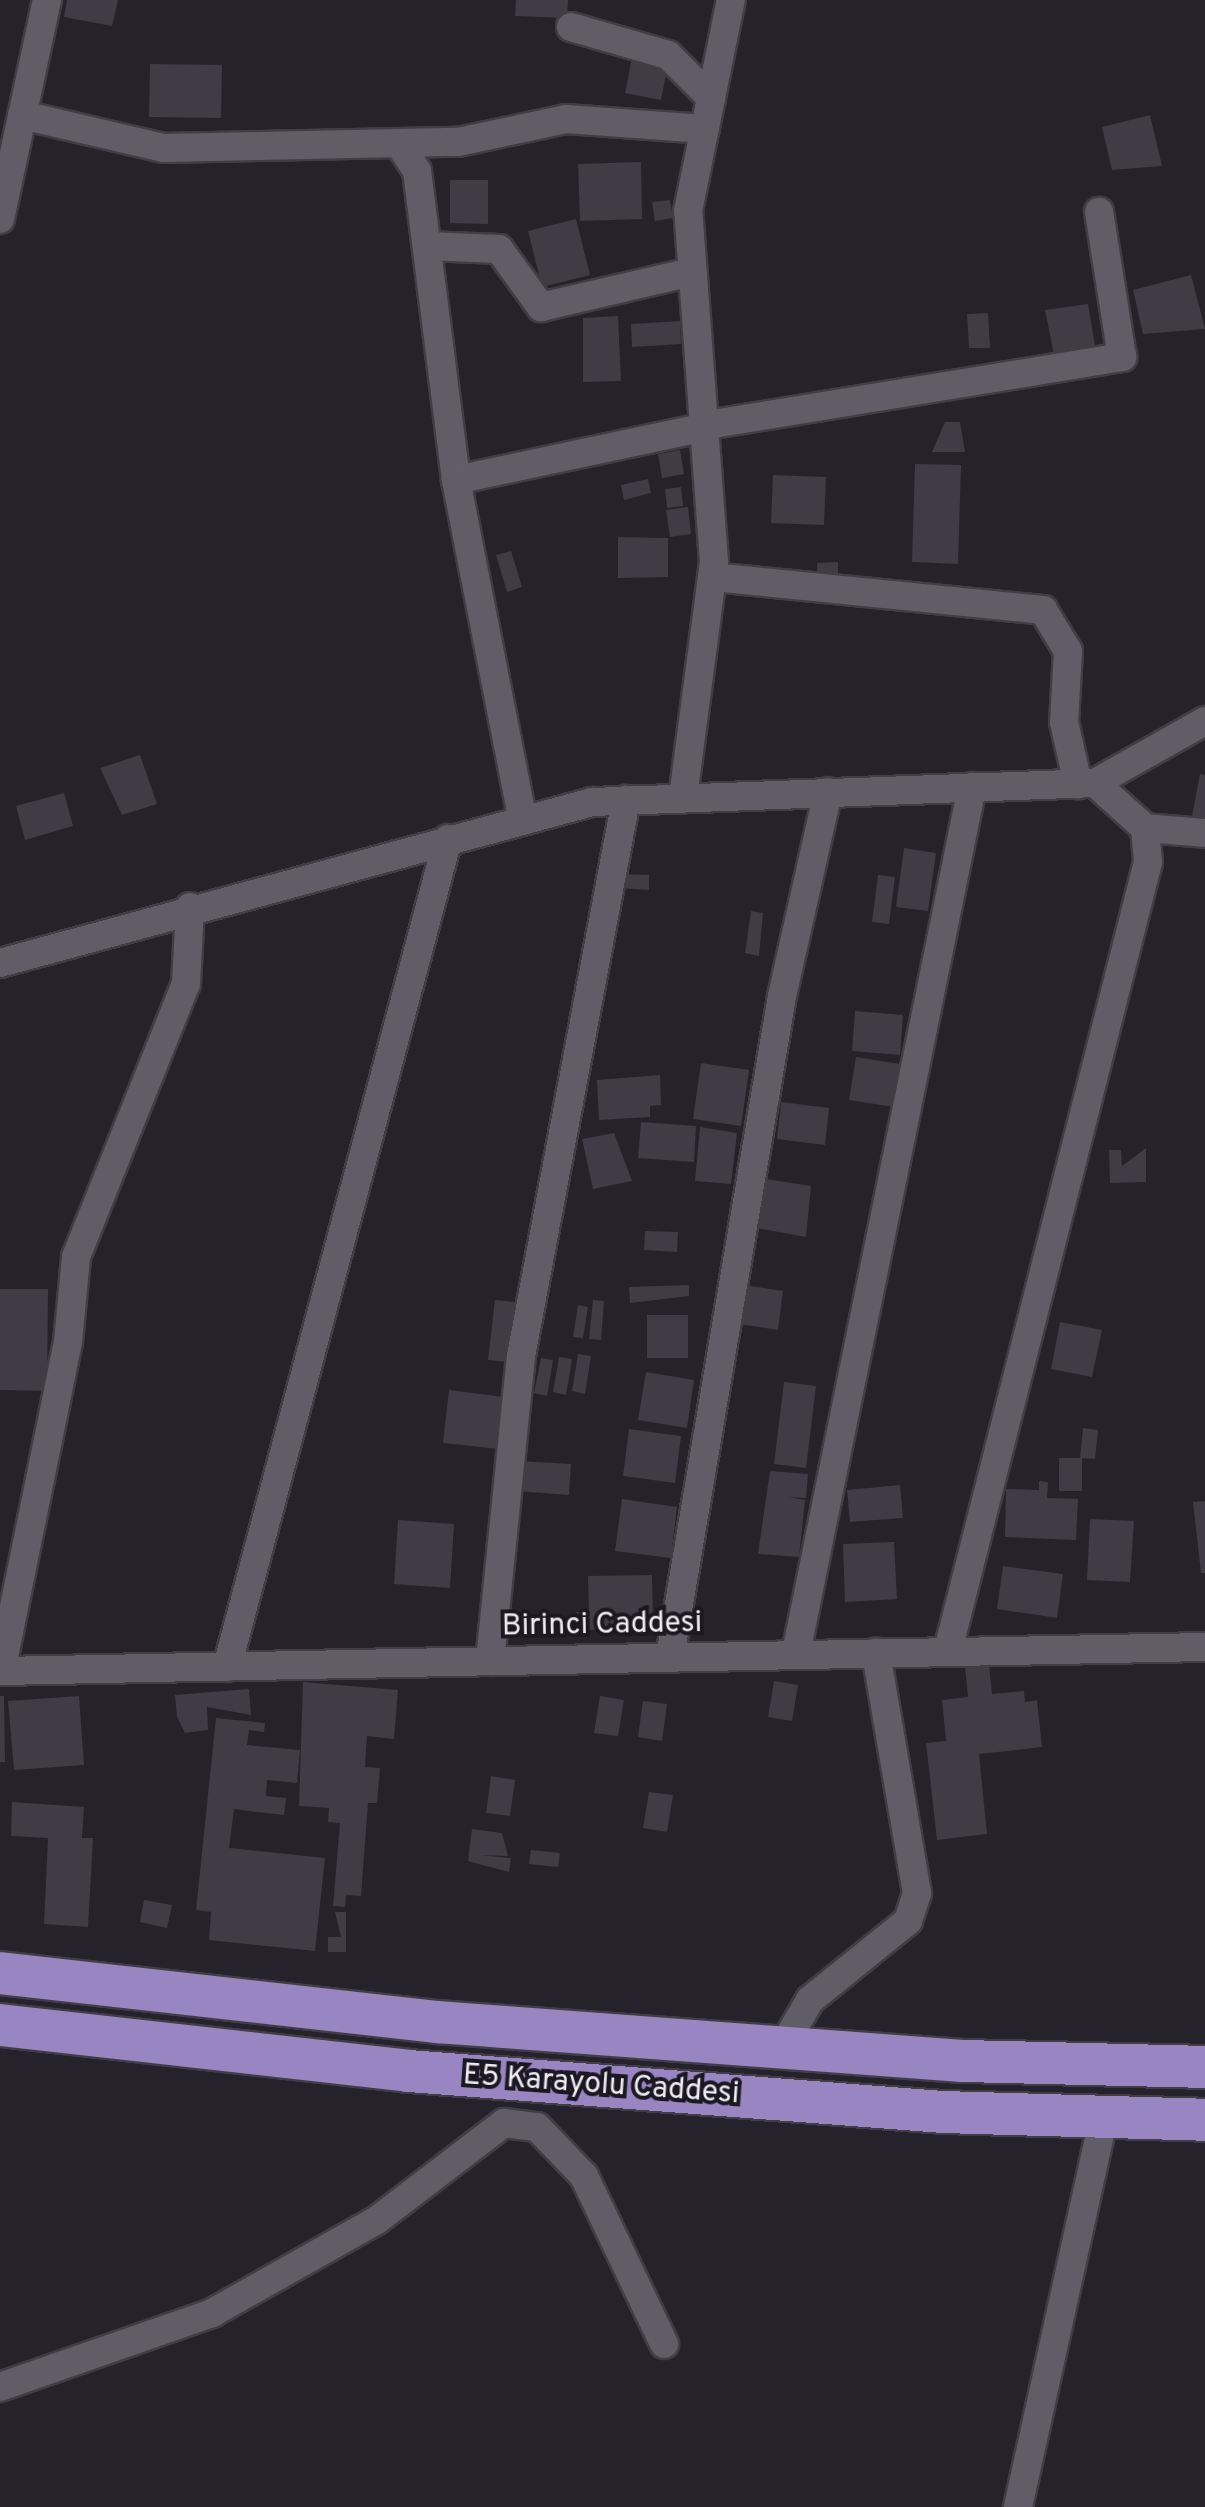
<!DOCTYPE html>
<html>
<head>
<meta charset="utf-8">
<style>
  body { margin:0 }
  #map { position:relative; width:1205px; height:2507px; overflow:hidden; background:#25222c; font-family:Overpass,sans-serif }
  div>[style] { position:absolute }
  .building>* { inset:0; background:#3f3b47 }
  .roads { filter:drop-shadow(2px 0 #403d45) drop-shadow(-2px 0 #403d45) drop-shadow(0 2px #403d45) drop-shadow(0 -2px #403d45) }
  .minor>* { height:28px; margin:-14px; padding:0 14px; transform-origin:14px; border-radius:14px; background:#605d69 }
  .highway>* { height:42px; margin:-21px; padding:0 21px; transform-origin:21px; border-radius:21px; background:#9885c2 }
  span { translate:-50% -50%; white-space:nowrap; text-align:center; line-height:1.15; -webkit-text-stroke:8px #1b1822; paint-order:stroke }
  .street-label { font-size:30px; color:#efedf4 }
</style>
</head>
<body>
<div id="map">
  <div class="building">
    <div style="clip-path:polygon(67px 0,118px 0,112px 26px,64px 17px)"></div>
    <div style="clip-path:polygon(516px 0,568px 0,567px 18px,515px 16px)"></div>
    <div style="clip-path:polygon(632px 57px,668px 65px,661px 100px,625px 93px)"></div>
    <div style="clip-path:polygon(150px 64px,222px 65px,221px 118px,149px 117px)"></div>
    <div style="clip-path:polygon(1150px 115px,1162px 166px,1112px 170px,1102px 127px)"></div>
    <div style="clip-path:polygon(641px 162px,642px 219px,580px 221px,578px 164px)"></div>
    <div style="clip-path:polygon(450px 180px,488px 180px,488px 224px,450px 223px)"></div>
    <div style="clip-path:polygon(670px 200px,673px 218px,655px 221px,652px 202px)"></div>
    <div style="clip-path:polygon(576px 219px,590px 275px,542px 287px,528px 231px)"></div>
    <div style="clip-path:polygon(1191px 275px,1205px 329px,1143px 334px,1133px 290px)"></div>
    <div style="clip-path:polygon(1088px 304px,1095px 346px,1054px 355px,1045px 310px)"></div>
    <div style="clip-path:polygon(988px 313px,990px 348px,969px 348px,967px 314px)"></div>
    <div style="clip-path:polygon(618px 316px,621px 381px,583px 382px,583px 318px)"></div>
    <div style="clip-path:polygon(680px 321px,681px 344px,632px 347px,631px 324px)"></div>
    <div style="clip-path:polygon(945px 422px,960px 422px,965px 452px,932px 452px)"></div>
    <div style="clip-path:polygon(680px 450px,684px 474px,662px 478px,658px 454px)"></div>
    <div style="clip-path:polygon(915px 464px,961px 465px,958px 564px,912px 562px)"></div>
    <div style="clip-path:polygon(773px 475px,826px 477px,824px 525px,771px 523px)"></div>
    <div style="clip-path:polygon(648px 479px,651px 493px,624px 500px,621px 485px)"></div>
    <div style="clip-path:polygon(681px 487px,683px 506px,667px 508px,665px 489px)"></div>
    <div style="clip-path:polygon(688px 507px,691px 534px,670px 537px,666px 510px)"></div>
    <div style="clip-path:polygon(618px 537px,668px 538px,668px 577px,618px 578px)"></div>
    <div style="clip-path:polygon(511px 551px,522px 587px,507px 592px,496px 555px)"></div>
    <div style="clip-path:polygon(838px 562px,838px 582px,818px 583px,817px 563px)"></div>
    <div style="clip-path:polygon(140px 755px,157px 804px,122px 815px,100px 768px)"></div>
    <div style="clip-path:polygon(1200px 774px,1205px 775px,1205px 819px,1192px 816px)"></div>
    <div style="clip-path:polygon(64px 793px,73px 826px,25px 840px,16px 806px)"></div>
    <div style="clip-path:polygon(904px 848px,936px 853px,928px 911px,896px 907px)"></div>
    <div style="clip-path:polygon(621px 874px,649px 875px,649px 890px,620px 888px)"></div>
    <div style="clip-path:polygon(878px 875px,895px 877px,889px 924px,872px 922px)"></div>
    <div style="clip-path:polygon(751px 911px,763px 913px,759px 956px,745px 953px)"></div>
    <div style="clip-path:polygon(855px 1011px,903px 1015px,900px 1055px,852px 1051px)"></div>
    <div style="clip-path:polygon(856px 1057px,900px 1064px,894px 1107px,849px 1100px)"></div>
    <div style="clip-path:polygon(701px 1063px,749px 1070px,741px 1126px,693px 1119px)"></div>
    <div style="clip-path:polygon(660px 1075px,661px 1105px,650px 1106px,650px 1117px,599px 1120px,597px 1080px)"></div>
    <div style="clip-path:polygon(781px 1102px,829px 1108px,825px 1145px,777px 1139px)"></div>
    <div style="clip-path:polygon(641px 1122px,696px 1126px,694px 1162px,638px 1158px)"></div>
    <div style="clip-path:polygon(700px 1127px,737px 1133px,731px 1184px,695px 1181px)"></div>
    <div style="clip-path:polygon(614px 1133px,632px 1181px,593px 1189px,582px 1139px)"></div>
    <div style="clip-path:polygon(1146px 1148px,1146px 1182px,1110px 1183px,1109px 1150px,1121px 1150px,1122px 1166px)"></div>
    <div style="clip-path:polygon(766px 1179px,811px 1186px,806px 1237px,757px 1228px)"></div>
    <div style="clip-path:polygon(645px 1231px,678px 1232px,677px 1252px,644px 1250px)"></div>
    <div style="clip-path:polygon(738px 1284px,783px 1291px,778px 1330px,732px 1323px)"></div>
    <div style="clip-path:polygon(689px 1285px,689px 1296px,630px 1303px,629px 1287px)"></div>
    <div style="clip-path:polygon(0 1289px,48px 1289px,47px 1391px,0 1390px)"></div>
    <div style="clip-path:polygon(495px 1300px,516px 1302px,509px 1362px,488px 1360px)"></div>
    <div style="clip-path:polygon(593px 1300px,604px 1301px,601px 1340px,589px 1339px)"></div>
    <div style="clip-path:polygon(578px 1305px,588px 1307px,583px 1338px,573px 1337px)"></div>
    <div style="clip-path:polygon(647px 1315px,688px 1315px,688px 1358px,647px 1358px)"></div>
    <div style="clip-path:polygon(1060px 1322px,1102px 1330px,1092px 1377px,1051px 1369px)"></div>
    <div style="clip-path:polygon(578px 1354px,591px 1356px,585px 1394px,572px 1391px)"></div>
    <div style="clip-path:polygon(559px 1357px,572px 1359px,566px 1395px,553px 1392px)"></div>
    <div style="clip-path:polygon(541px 1358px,553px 1360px,547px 1396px,534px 1393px)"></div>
    <div style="clip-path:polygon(646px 1372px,694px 1380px,687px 1428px,638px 1420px)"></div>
    <div style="clip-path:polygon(784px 1382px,816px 1386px,806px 1468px,774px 1464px)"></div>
    <div style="clip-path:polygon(449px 1390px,504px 1397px,499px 1449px,443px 1443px)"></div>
    <div style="clip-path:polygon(1083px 1428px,1098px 1430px,1095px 1459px,1080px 1458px)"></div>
    <div style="clip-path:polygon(629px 1429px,681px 1436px,675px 1483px,623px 1476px)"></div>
    <div style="clip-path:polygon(1059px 1458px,1082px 1458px,1082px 1491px,1059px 1491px)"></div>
    <div style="clip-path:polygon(518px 1461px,571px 1464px,569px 1495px,516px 1491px)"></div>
    <div style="clip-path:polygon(770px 1471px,808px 1474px,806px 1498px,789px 1497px,805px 1500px,799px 1557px,758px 1554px)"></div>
    <div style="clip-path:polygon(1039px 1481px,1048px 1482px,1047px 1498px,1078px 1499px,1076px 1540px,1005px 1537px,1006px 1489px,1039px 1490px)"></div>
    <div style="clip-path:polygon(900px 1485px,903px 1518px,850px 1522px,847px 1490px)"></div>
    <div style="clip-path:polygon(622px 1499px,677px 1507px,671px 1558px,615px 1551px)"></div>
    <div style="clip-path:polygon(1205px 1501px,1205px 1573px,1201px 1573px,1193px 1502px)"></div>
    <div style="clip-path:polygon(1090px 1519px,1134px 1521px,1130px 1582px,1087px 1580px)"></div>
    <div style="clip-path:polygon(398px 1520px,454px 1524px,450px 1588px,394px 1584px)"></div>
    <div style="clip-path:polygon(894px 1542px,897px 1599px,845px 1602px,843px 1544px)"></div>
    <div style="clip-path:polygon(1003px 1566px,1063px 1574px,1057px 1618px,997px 1609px)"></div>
    <div style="clip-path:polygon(652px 1575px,653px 1629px,577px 1630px,577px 1612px,589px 1612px,588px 1576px)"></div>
    <div style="clip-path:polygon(989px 1664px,992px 1694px,1024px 1691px,1025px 1702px,1037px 1700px,1042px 1747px,979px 1754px,987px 1834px,937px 1840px,926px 1743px,946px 1741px,942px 1700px,968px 1697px,965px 1666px)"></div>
    <div style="clip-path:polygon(774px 1681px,798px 1685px,792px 1721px,768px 1717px)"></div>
    <div style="clip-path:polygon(303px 1682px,398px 1690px,394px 1739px,367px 1736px,365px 1767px,380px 1768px,377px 1803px,368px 1803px,361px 1896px,346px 1895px,345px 1907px,333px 1906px,340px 1823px,328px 1822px,329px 1808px,299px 1806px)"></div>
    <div style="clip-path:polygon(249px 1689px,251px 1715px,207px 1707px,208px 1730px,185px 1733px,177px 1717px,175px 1695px)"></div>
    <div style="clip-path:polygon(0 1696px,4px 1696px,5px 1762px,0 1762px)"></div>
    <div style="clip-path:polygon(79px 1696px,84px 1765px,14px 1770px,8px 1701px)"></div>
    <div style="clip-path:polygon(600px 1696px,624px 1700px,618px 1736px,594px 1733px)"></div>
    <div style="clip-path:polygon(643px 1701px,667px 1704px,662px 1741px,638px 1737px)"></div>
    <div style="clip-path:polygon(216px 1718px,265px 1723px,264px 1732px,249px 1730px,247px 1745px,300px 1750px,297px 1783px,267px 1780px,266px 1796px,286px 1798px,284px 1815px,234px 1809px,229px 1848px,325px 1858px,315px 1951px,209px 1940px,211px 1912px,196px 1910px)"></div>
    <div style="clip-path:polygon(491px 1776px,515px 1780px,510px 1816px,486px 1813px)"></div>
    <div style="clip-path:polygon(649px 1792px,673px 1795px,667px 1832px,643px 1828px)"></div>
    <div style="clip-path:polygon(12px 1802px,84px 1807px,82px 1838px,93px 1838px,88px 1927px,44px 1924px,48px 1838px,11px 1836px)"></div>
    <div style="clip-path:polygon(472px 1829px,502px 1833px,508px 1856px,480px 1855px,511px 1858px,509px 1872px,468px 1861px)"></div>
    <div style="clip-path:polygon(531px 1850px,560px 1853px,558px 1867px,529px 1864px)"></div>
    <div style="clip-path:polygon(144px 1900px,172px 1905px,167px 1928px,140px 1922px)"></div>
    <div style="clip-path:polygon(335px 1912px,346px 1912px,346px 1952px,328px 1952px,328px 1937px,341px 1937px)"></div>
  </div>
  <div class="roads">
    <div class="minor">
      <div style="left:571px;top:27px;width:101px;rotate:16.1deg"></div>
      <div style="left:668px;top:55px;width:61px;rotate:45deg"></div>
      <div style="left:22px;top:115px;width:146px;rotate:13.1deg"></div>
      <div style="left:164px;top:148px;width:294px;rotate:-1.2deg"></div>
      <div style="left:458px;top:142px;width:110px;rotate:-12deg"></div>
      <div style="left:566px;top:119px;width:139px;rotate:4.1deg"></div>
      <div style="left:399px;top:144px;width:32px;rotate:56deg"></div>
      <div style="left:417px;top:171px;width:311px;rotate:82.8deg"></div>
      <div style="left:456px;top:480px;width:250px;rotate:-12deg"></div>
      <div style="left:0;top:219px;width:224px;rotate:-77.9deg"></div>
      <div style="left:427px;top:246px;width:72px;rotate:2.4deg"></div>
      <div style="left:499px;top:249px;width:72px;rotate:54.1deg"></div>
      <div style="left:541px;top:307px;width:155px;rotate:-13.1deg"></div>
      <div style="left:701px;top:426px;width:427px;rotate:-9.3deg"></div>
      <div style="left:1122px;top:357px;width:147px;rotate:-99deg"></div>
      <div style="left:456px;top:480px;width:347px;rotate:78.9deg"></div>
      <div style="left:713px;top:577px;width:332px;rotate:5.7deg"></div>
      <div style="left:1043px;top:610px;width:48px;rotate:58.6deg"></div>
      <div style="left:1068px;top:651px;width:71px;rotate:93.2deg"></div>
      <div style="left:1064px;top:722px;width:64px;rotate:77.3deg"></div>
      <div style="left:683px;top:797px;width:237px;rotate:-82.5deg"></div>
      <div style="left:714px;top:562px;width:352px;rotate:-94.2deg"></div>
      <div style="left:688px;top:211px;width:215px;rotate:-78.5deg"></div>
      <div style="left:1145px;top:828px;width:60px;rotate:4.8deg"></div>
      <div style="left:0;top:963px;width:614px;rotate:-15.21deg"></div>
      <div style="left:592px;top:802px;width:503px;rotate:-2.16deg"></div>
      <div style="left:1095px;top:783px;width:126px;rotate:-29.4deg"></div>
      <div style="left:948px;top:1650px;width:813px;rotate:-75.76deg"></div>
      <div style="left:1148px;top:862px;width:34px;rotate:-95deg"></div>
      <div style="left:1145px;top:828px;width:67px;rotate:-138deg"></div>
      <div style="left:796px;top:1653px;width:884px;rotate:-78.51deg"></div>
      <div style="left:670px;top:1657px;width:670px;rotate:-80.38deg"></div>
      <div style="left:782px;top:996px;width:209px;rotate:-77.3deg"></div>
      <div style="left:490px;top:1661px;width:307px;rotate:-84.2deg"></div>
      <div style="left:521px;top:1356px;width:566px;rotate:-79.31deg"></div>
      <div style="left:227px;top:1667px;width:857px;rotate:-75.06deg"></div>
      <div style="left:0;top:1671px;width:1205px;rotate:-1.14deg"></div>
      <div style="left:1px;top:1671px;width:336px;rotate:-78.5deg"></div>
      <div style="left:68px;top:1342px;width:85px;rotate:-84.6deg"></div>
      <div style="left:76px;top:1257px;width:294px;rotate:-68.1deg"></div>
      <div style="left:186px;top:984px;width:77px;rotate:-87deg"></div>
      <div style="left:782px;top:2048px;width:56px;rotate:-59.7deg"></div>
      <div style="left:810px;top:2000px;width:126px;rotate:-38.9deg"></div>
      <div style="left:908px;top:1921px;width:29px;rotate:-72deg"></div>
      <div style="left:917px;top:1893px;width:244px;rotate:-99.7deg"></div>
      <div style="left:0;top:2387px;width:225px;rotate:-19.2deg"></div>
      <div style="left:212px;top:2313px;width:189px;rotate:-29.4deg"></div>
      <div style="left:377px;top:2220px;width:160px;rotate:-37.4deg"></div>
      <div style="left:504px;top:2123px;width:33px;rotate:7deg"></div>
      <div style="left:537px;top:2127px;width:68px;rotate:46.2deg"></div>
      <div style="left:584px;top:2176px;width:186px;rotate:64.5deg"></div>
      <div style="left:1018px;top:2507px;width:399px;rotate:-77.6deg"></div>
    </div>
    <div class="highway">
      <div style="left:0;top:1973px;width:440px;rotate:6.4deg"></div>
      <div style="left:437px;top:2022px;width:527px;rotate:4.24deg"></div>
      <div style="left:963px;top:2061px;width:242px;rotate:1.4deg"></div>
      <div style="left:0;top:2025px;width:412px;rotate:6.4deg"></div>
      <div style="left:409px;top:2071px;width:536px;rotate:4.39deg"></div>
      <div style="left:943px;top:2112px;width:262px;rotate:1.7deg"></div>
    </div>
  </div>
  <div class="street-label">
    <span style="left:602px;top:1626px;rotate:-1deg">Birinci Caddesi</span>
    <span style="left:601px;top:2086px;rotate:4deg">E5 Karayolu Caddesi</span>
  </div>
</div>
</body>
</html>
